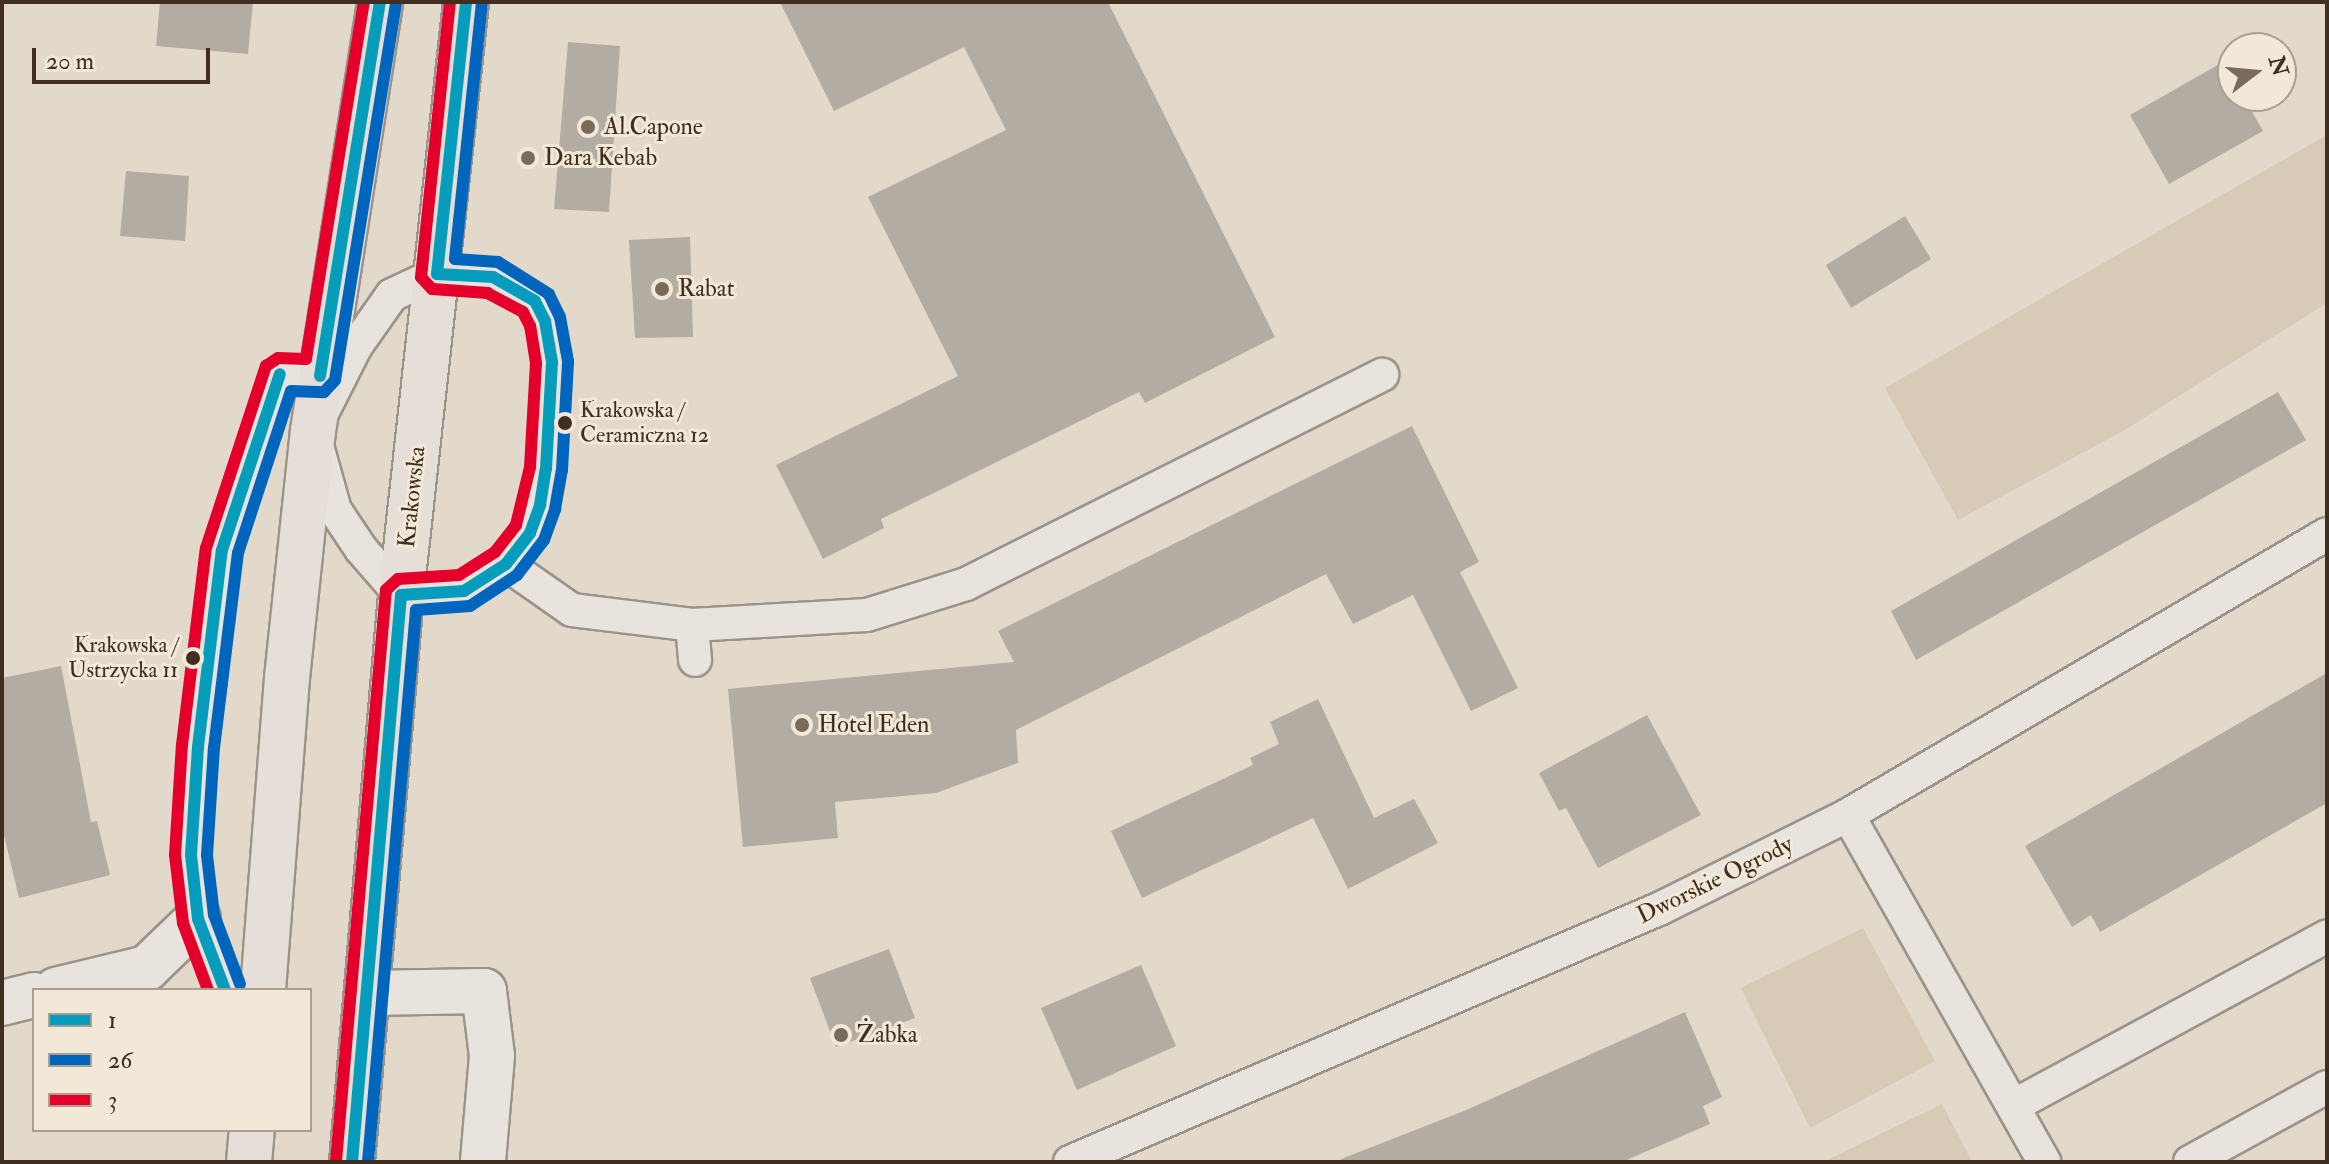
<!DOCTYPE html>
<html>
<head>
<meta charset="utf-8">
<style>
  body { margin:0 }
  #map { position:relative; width:2329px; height:1164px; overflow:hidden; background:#e2d9cb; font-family:"IM FELL Double Pica",serif }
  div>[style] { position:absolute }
  .green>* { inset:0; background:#d7cab7 }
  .building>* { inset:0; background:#b3aca2 }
  .roads { filter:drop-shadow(2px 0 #9a9389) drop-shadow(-2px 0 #9a9389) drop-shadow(0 2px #9a9389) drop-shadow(0 -2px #9a9389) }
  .lane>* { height:32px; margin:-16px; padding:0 16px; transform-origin:16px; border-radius:16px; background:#e8e4dd }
  .street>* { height:44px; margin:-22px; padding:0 22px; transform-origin:22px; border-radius:22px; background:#e8e4dd }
  .primary>* { height:44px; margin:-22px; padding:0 22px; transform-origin:22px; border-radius:22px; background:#e5dfd7 }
  .bus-1>* { height:12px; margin:-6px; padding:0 6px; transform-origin:6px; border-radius:6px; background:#069dbd }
  .bus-2>* { height:12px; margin:-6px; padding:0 6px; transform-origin:6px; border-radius:6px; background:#0065bd }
  .bus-3>* { height:12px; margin:-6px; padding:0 6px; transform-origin:6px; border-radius:6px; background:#e4002b }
  .dots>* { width:22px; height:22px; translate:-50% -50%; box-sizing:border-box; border:4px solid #f2e8d7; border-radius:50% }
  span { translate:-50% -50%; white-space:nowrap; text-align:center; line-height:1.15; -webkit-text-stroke:6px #f2e8d7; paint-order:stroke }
  .bus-label { font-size:22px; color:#402f20 }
  .left { translate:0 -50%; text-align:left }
  .right { translate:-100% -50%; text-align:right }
  .poi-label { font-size:24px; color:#402f20 }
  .street-label { font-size:24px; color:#402f20 }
  .frame { position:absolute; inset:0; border:4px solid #402f20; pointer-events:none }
  .legend { position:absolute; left:32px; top:988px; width:280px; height:144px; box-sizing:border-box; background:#f2e8d7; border:2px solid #ab9e8e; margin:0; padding:10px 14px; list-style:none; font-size:24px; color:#402f20 }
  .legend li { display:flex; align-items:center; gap:16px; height:40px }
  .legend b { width:40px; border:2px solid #ab9e8e }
  .north { position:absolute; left:2217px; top:32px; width:80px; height:80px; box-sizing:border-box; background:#f2e8d7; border:2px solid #ab9e8e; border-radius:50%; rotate:74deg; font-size:22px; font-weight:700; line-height:32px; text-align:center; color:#402f20 }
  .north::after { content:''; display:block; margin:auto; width:28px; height:36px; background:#796a5c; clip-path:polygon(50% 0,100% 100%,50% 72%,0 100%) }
  .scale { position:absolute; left:32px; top:48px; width:178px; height:36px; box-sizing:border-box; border:4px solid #402f20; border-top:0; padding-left:10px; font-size:24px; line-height:28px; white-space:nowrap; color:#402f20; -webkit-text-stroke:6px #f2e8d7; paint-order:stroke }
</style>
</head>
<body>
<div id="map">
  <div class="green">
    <div style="clip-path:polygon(2327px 135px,2327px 303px,2123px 431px,1958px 520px,1885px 388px)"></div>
    <div style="clip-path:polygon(1863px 928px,1935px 1061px,1810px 1128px,1741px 988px)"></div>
    <div style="clip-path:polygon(1942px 1104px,1972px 1162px,1823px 1162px)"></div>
  </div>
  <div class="building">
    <div style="clip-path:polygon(160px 2px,253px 2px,248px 54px,156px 46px)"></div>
    <div style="clip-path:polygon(780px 2px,1108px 2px,1275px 337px,1145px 403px,1139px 392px,881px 519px,884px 528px,823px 559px,776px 465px,958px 376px,868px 197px,1006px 130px,964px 47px,834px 111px)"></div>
    <div style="clip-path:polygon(568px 42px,620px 46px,609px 212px,554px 209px)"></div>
    <div style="clip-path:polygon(2223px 62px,2233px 78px,2233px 96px,2243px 96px,2263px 131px,2169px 184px,2130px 115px)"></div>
    <div style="clip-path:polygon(126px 171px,189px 176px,185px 241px,120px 236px)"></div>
    <div style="clip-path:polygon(1905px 216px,1931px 259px,1851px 308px,1826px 265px)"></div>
    <div style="clip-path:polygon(690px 237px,693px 337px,635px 338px,629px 240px)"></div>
    <div style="clip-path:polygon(2278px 392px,2306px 440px,1916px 660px,1891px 611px)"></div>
    <div style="clip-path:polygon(1412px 426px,1479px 562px,1460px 572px,1518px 688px,1471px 711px,1413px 595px,1353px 624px,1326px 574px,1016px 730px,1018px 763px,936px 793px,835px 802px,838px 838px,743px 847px,728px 689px,1014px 662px,998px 631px)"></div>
    <div style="clip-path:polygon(61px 666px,91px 822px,97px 821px,110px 875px,19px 898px,2px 827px,2px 678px)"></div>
    <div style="clip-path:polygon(2327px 673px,2327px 803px,2100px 932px,2091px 915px,2072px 927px,2025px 846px)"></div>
    <div style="clip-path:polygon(1318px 699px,1374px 818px,1414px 799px,1438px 843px,1348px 889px,1313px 818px,1142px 898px,1111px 831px,1253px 765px,1250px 758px,1279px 744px,1270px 722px)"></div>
    <div style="clip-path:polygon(1647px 715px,1701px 815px,1598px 868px,1566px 808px,1559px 811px,1539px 773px)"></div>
    <div style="clip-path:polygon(889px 949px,915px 1018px,836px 1047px,810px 978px)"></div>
    <div style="clip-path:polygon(1141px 965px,1176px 1046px,1077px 1090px,1041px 1008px)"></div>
    <div style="clip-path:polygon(1685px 1012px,1722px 1097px,1703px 1106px,1710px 1124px,1622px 1162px,1342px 1162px,1341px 1159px,1464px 1111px)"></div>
  </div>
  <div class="roads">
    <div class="lane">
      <div style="left:437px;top:274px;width:56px;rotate:3.1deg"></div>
      <div style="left:493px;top:277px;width:48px;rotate:29.7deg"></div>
      <div style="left:535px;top:301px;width:22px;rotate:63deg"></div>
      <div style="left:545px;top:321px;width:42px;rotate:80.3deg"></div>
      <div style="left:552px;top:362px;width:107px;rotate:93.2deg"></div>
      <div style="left:546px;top:469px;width:36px;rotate:99deg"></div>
      <div style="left:540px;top:505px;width:30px;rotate:110deg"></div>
      <div style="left:530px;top:533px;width:39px;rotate:128deg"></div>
      <div style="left:506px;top:564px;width:50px;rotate:147.3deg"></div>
      <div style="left:464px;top:591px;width:63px;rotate:176.4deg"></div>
      <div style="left:401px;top:595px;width:61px;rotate:-131deg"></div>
      <div style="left:361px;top:549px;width:47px;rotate:-123.7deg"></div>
      <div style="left:335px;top:510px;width:82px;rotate:-105.6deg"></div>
      <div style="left:313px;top:431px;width:95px;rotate:-63.2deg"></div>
      <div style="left:356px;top:346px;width:62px;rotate:-54.8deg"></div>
      <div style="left:392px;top:295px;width:50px;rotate:-25deg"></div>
      <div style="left:506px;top:564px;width:80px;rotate:34.9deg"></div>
      <div style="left:572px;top:610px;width:121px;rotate:7.1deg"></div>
      <div style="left:692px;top:625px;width:175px;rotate:-3.3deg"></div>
      <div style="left:867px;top:615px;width:104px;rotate:-17.4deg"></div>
      <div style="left:966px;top:584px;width:466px;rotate:-26.7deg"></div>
      <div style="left:692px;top:625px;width:35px;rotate:85deg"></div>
      <div style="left:1848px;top:815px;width:399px;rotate:60.5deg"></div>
      <div style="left:225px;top:990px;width:76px;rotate:-110.8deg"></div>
      <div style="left:198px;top:919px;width:64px;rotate:-96.2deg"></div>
      <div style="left:191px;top:855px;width:108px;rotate:-86.3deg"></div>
      <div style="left:198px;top:747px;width:198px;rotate:-83.1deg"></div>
      <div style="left:222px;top:550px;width:33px;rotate:-76deg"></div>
      <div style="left:230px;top:518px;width:152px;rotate:-70.9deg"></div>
      <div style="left:280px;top:374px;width:40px;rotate:2.9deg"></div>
      <div style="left:2013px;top:1106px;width:357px;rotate:-28.4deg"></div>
      <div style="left:1070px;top:1162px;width:641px;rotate:-23.25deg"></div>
      <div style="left:1659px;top:909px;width:211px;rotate:-26.4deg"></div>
      <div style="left:1848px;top:815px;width:555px;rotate:-30.4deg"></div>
      <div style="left:2190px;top:1162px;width:156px;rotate:-28.7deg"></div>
    </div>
    <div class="street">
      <div style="left:56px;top:990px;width:94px;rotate:-13.6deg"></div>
      <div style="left:147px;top:968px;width:71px;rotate:-43.9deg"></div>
      <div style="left:368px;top:993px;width:116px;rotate:-1deg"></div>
      <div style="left:484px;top:991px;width:65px;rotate:83deg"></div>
      <div style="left:492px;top:1056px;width:106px;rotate:94.9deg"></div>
      <div style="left:2px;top:1003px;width:33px;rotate:-14deg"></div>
    </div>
    <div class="primary">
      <div style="left:263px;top:990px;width:313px;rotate:-85.6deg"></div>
      <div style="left:287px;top:678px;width:248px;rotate:-84deg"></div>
      <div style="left:313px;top:431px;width:434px;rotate:-81.1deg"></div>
      <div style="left:249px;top:1162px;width:32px;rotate:-85deg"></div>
      <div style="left:352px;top:1162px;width:569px;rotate:-85.06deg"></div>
      <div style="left:401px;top:595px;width:597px;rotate:-83.74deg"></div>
    </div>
  </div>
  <div class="bus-1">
    <div style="left:437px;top:274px;width:274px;rotate:-83.9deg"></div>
    <div style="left:320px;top:376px;width:379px;rotate:-80.9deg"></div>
    <div style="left:401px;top:595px;width:63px;rotate:-3.6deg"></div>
    <div style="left:464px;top:591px;width:50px;rotate:-32.7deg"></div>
    <div style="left:506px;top:564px;width:39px;rotate:-52deg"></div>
    <div style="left:530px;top:533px;width:30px;rotate:-70deg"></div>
    <div style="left:540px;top:505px;width:36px;rotate:-81deg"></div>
    <div style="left:546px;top:469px;width:107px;rotate:-86.8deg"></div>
    <div style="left:552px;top:362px;width:42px;rotate:-99.7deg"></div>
    <div style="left:545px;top:321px;width:22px;rotate:-117deg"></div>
    <div style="left:535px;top:301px;width:48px;rotate:-150.3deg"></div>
    <div style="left:493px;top:277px;width:56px;rotate:-176.9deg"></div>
    <div style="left:225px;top:990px;width:76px;rotate:-110.8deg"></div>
    <div style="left:198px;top:919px;width:64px;rotate:-96.2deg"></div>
    <div style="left:191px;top:855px;width:108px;rotate:-86.3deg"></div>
    <div style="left:198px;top:747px;width:198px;rotate:-83.1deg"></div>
    <div style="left:222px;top:550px;width:185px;rotate:-71.8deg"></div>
    <div style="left:352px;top:1162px;width:569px;rotate:-85.06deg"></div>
  </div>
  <div class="bus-2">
    <div style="left:240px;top:984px;width:74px;rotate:-110.6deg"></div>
    <div style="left:214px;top:915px;width:60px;rotate:-96.7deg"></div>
    <div style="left:207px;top:855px;width:107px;rotate:-86.3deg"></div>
    <div style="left:214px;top:748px;width:196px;rotate:-83deg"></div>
    <div style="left:238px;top:553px;width:170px;rotate:-71.9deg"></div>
    <div style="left:291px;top:391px;width:33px;rotate:2deg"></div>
    <div style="left:324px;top:392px;width:16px;rotate:-47deg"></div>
    <div style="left:335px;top:380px;width:380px;rotate:-80.8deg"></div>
    <div style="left:368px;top:1162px;width:554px;rotate:-85.03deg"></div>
    <div style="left:416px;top:610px;width:54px;rotate:-4.2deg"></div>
    <div style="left:470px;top:606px;width:56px;rotate:-33.4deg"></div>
    <div style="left:517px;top:575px;width:44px;rotate:-52.4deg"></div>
    <div style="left:544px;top:540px;width:33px;rotate:-70deg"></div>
    <div style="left:555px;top:509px;width:40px;rotate:-80deg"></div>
    <div style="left:562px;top:470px;width:109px;rotate:-86.8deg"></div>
    <div style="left:568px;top:361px;width:45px;rotate:-100.3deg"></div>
    <div style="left:560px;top:317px;width:25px;rotate:-116deg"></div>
    <div style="left:549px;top:294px;width:60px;rotate:-147.9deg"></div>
    <div style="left:498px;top:262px;width:43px;rotate:-176deg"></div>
    <div style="left:455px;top:259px;width:256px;rotate:-84deg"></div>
  </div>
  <div class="bus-3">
    <div style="left:208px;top:990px;width:72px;rotate:-110.5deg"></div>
    <div style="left:183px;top:923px;width:68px;rotate:-96.7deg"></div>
    <div style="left:175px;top:855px;width:110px;rotate:-86.4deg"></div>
    <div style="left:182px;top:745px;width:198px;rotate:-83.1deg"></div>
    <div style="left:206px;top:548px;width:192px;rotate:-71.8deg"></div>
    <div style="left:266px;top:366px;width:14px;rotate:-34deg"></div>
    <div style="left:278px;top:358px;width:28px;rotate:2deg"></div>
    <div style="left:306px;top:359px;width:362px;rotate:-80.8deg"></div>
    <div style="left:336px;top:1161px;width:573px;rotate:-85deg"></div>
    <div style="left:386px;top:590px;width:16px;rotate:-43deg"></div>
    <div style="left:398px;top:579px;width:61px;rotate:-3.8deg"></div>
    <div style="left:459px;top:575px;width:43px;rotate:-32.6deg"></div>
    <div style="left:495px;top:552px;width:34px;rotate:-52deg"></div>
    <div style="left:516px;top:525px;width:60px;rotate:-76.4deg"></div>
    <div style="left:530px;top:467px;width:104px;rotate:-86.7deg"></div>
    <div style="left:536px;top:363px;width:37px;rotate:-99deg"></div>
    <div style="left:530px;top:326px;width:16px;rotate:-117deg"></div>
    <div style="left:523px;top:312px;width:40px;rotate:-152deg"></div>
    <div style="left:488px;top:293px;width:56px;rotate:-175.9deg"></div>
    <div style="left:432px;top:289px;width:16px;rotate:-133deg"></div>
    <div style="left:421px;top:277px;width:277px;rotate:-84deg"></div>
  </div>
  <div class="dots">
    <div style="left:588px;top:127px;background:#796a5c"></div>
    <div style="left:528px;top:158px;background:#796a5c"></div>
    <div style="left:662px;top:289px;background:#796a5c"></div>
    <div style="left:565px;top:423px;background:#402f20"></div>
    <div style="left:193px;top:658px;background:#402f20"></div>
    <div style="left:802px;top:725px;background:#796a5c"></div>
    <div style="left:841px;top:1035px;background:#796a5c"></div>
  </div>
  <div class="bus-label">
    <span class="left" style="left:580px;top:423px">Krakowska /<br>Ceramiczna 12</span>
    <span class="right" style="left:178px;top:658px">Krakowska /<br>Ustrzycka 11</span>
  </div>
  <div class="poi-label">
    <span class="left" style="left:604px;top:127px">Al.Capone</span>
    <span class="left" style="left:544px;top:158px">Dara Kebab</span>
    <span class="left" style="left:678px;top:289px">Rabat</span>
    <span class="left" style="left:818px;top:725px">Hotel Eden</span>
    <span class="left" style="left:857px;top:1035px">Żabka</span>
  </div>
  <div class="street-label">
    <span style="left:412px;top:497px;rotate:-84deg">Krakowska</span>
    <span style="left:1715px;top:880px;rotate:-26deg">Dworskie Ogrody</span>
  </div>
  <div class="frame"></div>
  <ul class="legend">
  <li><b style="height:10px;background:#069dbd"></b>1</li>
  <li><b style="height:10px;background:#0065bd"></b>26</li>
  <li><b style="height:10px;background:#e4002b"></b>3</li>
  </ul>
  <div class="north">N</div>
  <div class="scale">20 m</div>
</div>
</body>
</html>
